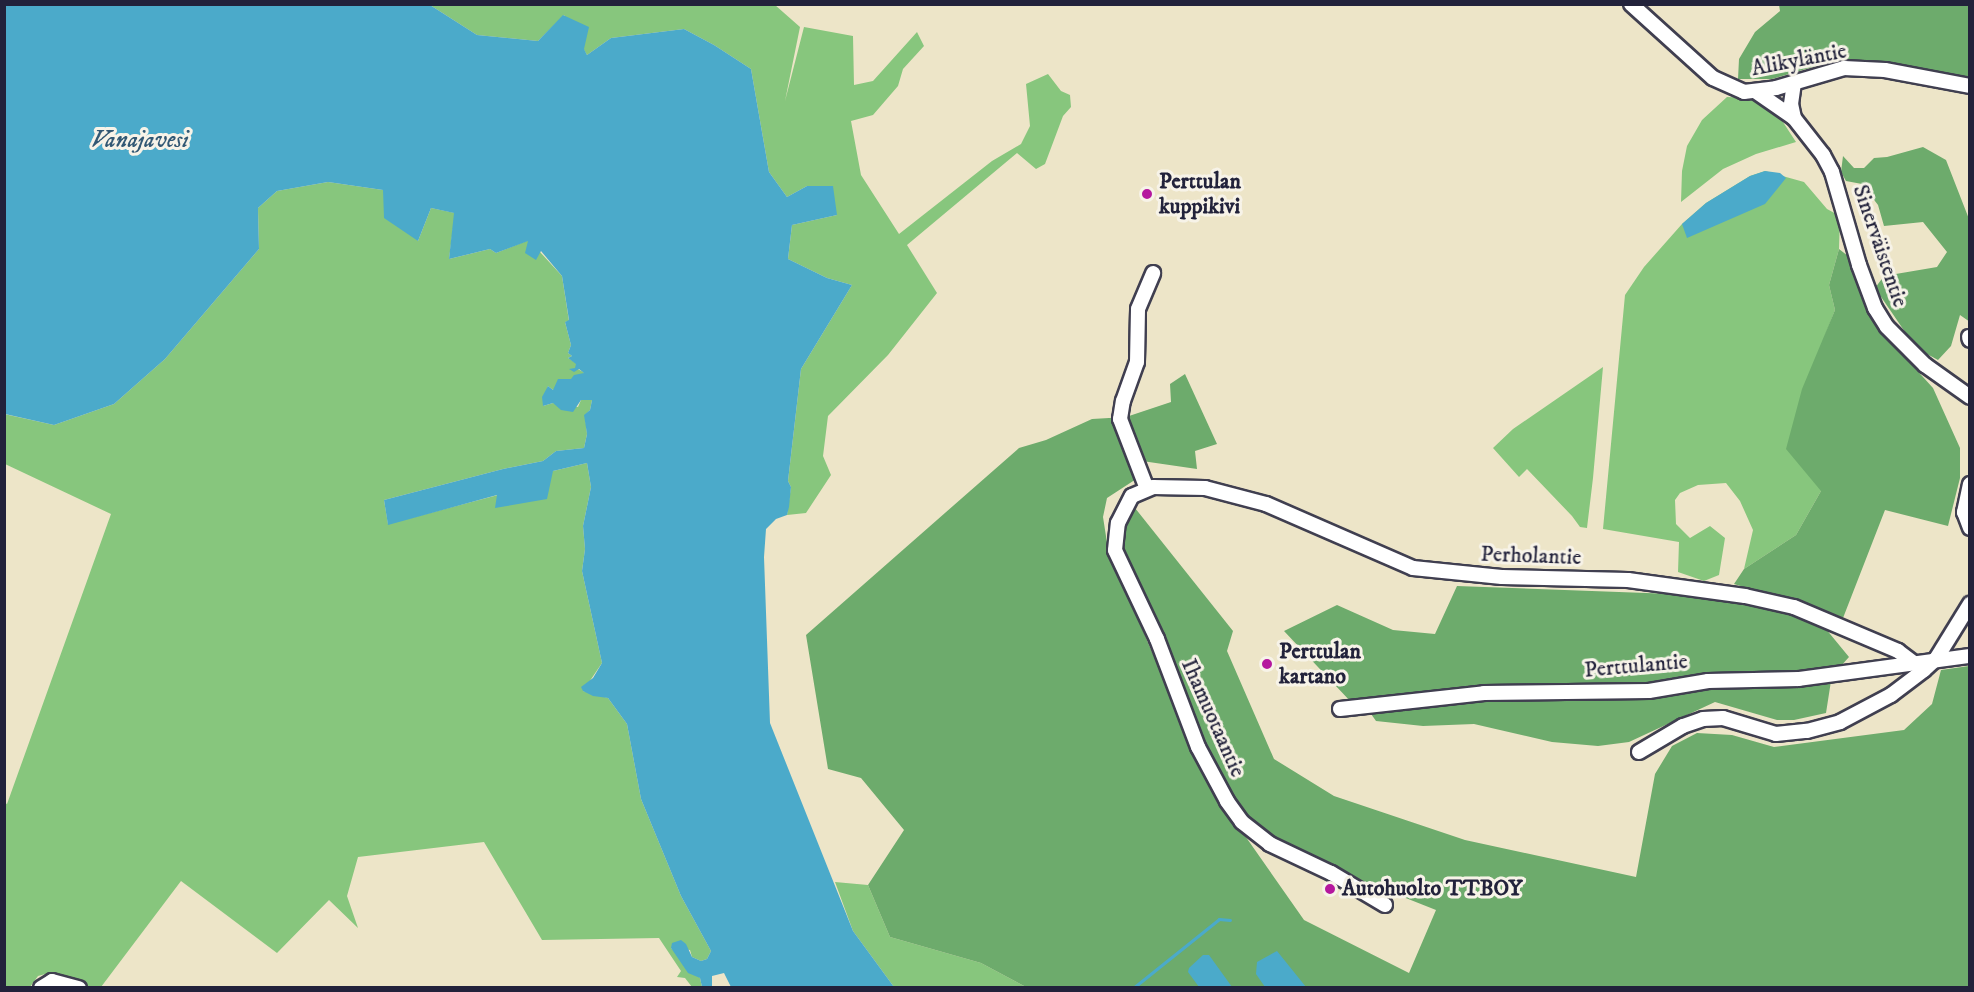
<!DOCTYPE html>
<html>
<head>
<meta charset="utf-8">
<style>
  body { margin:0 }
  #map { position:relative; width:1974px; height:992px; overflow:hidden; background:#ede5c8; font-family:"IM FELL DW Pica",serif }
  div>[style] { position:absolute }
  .green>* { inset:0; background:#87c67d }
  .forest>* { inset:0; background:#6dab6c }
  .water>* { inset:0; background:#4baaca }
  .stream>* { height:3px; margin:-1.5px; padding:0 1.5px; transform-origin:1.5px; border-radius:1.5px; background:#4baaca }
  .roads { filter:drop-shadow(2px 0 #403f50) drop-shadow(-2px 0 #403f50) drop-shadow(0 2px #403f50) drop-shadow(0 -2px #403f50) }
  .minor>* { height:14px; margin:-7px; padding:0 7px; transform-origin:7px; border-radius:7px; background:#fff }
  .dots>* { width:16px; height:16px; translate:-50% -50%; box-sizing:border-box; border:3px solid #f7f3e8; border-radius:50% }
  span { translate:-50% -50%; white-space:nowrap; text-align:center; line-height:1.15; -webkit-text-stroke:6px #f7f3e8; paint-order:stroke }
  .street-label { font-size:22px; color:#22223b }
  .poi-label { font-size:22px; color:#22223b; font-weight:700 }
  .left { translate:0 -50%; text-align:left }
  .water-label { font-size:24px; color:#325874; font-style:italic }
  .frame { position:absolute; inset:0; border:6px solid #22223b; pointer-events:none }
</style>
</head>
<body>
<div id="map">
  <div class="green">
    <div style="clip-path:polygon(430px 5px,775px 5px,800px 27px,785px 101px,804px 27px,853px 36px,854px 85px,873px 81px,917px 32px,924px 46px,903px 69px,898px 86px,873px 115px,851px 121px,861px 175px,899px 234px,992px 161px,1021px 144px,1030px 126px,1026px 84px,1048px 74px,1061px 91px,1070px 95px,1071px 107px,1063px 116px,1045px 164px,1036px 169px,1017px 153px,907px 245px,937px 293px,888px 355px,828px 416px,823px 456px,831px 475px,806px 513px,787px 515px,791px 487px,788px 481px,801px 369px,852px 285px,827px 278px,788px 259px,792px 225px,837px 215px,807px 186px,787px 197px,769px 172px,751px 69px,714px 45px,684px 29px,611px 38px,587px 55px,564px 15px,538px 41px,477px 35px)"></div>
    <div style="clip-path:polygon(1727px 97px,1756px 98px,1777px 113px,1796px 142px,1756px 154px,1723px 169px,1681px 202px,1682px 171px,1687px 146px,1702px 120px)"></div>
    <div style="clip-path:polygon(1765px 171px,1804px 182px,1827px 209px,1840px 216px,1839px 249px,1829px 285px,1835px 310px,1824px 338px,1821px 491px,1796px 535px,1744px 569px,1753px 530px,1740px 501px,1726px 483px,1698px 485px,1680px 493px,1675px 500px,1676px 524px,1690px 538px,1710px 526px,1725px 538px,1719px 575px,1704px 581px,1678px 572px,1679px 542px,1603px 529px,1625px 295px,1644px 267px,1682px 224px,1706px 203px,1750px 176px)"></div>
    <div style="clip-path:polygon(328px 182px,383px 190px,418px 241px,431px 208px,455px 213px,449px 259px,490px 249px,496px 253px,529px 240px,562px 276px,569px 321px,565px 322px,571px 345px,568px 353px,572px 356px,568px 358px,576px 363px,576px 368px,585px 373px,553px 390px,548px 386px,543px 406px,553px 403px,578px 407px,581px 400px,592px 400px,590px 410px,585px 415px,587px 434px,584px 448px,556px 451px,543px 461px,503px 469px,384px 500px,388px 524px,498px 495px,496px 507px,553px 471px,587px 463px,591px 487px,583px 526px,585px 549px,582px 571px,602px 663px,583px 691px,608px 698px,627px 724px,641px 799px,681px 896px,711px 951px,707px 959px,701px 961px,692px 957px,690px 950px,671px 948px,700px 978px,702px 987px,692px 987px,685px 978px,677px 977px,681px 971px,659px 938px,542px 940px,484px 842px,358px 857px,347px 896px,358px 928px,329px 900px,277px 953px,181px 881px,101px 987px,85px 987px,67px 977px,49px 973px,38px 976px,30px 987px,5px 987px,5px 803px,7px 804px,111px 514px,5px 464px,4px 414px,54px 425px,114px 404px,165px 359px,259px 249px,258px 208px,277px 191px)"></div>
    <div style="clip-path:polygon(1603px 367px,1593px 478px,1587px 528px,1580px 527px,1572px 516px,1527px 469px,1519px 477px,1493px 448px,1513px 429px)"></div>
    <div style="clip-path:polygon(835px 882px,868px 885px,890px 937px,981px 963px,1026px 987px,894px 987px,853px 931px)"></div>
  </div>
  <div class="forest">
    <div style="clip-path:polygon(1779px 5px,1969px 5px,1969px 80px,1872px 61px,1826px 63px,1772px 79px,1738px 79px,1739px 59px,1755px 32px,1780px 11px)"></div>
    <div style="clip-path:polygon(1923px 147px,1946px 160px,1969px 219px,1970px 322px,1960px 315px,1951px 346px,1938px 360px,1916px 348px,1875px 288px,1884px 276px,1937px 267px,1947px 252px,1923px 222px,1884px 226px,1878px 205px,1862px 184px,1846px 181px,1841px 172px,1843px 156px,1854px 168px,1864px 168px,1874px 158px,1887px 157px)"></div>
    <div style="clip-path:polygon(1839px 249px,1848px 256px,1873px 322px,1933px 388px,1960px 448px,1960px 478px,1948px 526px,1885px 510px,1843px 618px,1734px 584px,1744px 569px,1796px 535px,1821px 491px,1786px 449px,1802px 389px,1835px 310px,1829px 285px)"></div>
    <div style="clip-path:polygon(1185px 374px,1217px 444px,1195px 451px,1197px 469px,1142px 461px,1147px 472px,1107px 498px,1103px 517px,1108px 549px,1208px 783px,1304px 920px,1409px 973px,1436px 910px,1292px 853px,1256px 828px,1234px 800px,1204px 751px,1126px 566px,1122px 545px,1124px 528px,1135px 508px,1233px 631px,1227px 651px,1274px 759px,1334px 796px,1465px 840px,1636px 877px,1655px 774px,1672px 746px,1697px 733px,1732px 735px,1774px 747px,1904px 730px,1932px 704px,1941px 670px,1969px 666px,1969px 987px,1026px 987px,981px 963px,890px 937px,868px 885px,904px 830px,861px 778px,828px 769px,806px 635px,1019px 448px,1046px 440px,1092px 419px,1126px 417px,1171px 402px,1170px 384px)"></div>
    <div style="clip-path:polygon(1457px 586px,1673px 594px,1778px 609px,1821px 623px,1849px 657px,1840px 667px,1792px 673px,1698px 676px,1648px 684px,1501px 686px,1445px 694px,1351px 702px,1284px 631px,1337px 605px,1393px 630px,1435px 634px)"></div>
    <div style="clip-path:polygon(1831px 681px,1826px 713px,1794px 720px,1777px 720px,1715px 702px,1629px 742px,1598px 746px,1552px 742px,1474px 724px,1423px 726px,1376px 721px,1369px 711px,1451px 702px,1706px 687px,1774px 688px)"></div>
  </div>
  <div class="water">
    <div style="clip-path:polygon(4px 5px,430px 5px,477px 35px,538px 41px,563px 15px,589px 27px,584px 49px,587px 55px,611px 38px,684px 29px,714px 45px,751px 69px,769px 172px,787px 197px,807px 186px,833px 186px,837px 215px,792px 225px,788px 259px,827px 278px,852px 285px,801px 369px,788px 481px,791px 487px,789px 507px,787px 515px,776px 519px,766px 529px,764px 557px,770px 723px,853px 931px,894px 987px,731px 987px,724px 973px,712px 976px,712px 987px,702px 987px,700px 978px,688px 973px,671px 948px,672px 943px,681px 940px,686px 944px,692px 957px,701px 961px,707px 959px,711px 951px,681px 896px,641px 799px,627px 724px,608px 698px,593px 696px,583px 691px,581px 687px,593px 678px,602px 663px,582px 571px,585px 549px,583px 526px,591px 487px,587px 463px,553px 471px,547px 499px,495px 508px,497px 495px,388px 525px,384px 500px,503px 469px,543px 461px,556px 451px,584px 448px,587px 434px,584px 415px,590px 410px,592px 400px,581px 400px,573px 412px,561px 410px,553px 403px,543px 406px,542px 397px,548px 386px,553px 390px,558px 379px,571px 379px,574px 375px,584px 373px,579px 369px,574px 372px,569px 369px,575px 368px,576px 364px,568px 358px,572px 356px,568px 353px,571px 345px,565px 322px,569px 320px,562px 276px,541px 251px,536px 260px,525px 253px,528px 241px,496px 253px,490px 249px,449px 259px,454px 213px,431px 208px,418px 241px,384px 218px,383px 190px,328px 182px,277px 191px,258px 208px,259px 249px,165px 359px,114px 404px,54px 425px,5px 414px)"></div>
    <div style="clip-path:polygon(1765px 171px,1780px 173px,1786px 178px,1765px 204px,1687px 238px,1682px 224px,1706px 203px,1750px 176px)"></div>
    <div style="clip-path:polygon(1277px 951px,1306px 987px,1265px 987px,1256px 974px,1257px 962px)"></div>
    <div style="clip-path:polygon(1203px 955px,1209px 955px,1232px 987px,1199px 987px,1188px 972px,1189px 968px)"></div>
  </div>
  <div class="stream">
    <div style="left:1133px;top:988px;width:110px;rotate:-38.7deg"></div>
    <div style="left:1219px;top:919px;width:11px;rotate:5deg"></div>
  </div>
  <div class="roads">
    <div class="minor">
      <div style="left:1631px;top:4px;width:110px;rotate:42.1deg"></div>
      <div style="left:1713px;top:78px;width:34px;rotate:24deg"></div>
      <div style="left:1744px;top:92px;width:32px;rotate:-7deg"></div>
      <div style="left:1776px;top:88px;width:71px;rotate:-16.4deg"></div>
      <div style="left:1844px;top:68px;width:41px;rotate:2.8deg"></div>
      <div style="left:1885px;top:70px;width:86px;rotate:10.7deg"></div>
      <div style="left:1755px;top:91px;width:47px;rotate:34.7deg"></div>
      <div style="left:1794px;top:118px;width:47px;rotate:51.9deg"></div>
      <div style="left:1823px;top:155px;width:19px;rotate:62deg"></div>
      <div style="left:1832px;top:172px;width:97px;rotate:73.8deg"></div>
      <div style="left:1859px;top:265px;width:46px;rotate:69.6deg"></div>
      <div style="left:1875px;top:308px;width:22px;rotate:58deg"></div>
      <div style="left:1887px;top:327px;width:54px;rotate:45deg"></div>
      <div style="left:1925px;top:365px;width:55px;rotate:35.4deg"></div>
      <div style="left:1794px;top:118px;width:14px;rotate:-102deg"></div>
      <div style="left:1791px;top:104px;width:21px;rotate:-82deg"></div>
      <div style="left:1969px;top:337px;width:3px;rotate:72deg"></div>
      <div style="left:1970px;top:484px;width:29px;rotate:102deg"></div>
      <div style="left:1964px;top:512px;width:17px;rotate:69deg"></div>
      <div style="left:1147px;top:489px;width:75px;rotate:-111.1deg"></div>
      <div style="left:1120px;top:419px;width:18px;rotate:-81deg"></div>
      <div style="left:1123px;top:401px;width:41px;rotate:-70.3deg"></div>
      <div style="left:1137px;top:362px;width:53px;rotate:-88.9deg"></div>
      <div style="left:1138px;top:309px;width:39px;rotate:-67deg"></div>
      <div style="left:1340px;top:709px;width:145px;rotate:-6.3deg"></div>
      <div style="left:1484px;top:693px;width:165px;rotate:-0.7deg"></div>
      <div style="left:1649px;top:691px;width:60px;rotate:-9.6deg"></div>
      <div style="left:1708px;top:681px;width:91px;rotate:-1.3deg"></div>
      <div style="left:1799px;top:679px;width:173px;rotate:-7.7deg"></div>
      <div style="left:1639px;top:752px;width:51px;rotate:-30.6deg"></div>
      <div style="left:1683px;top:726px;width:21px;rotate:-19deg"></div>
      <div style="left:1703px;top:719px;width:20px;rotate:-3deg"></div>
      <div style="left:1723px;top:718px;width:55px;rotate:16.8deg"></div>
      <div style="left:1776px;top:734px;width:31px;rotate:-6deg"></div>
      <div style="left:1807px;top:731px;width:34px;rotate:-15deg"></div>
      <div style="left:1840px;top:722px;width:58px;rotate:-27.9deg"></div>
      <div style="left:1891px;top:695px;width:41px;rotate:-37.1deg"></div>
      <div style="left:1924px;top:670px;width:16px;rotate:-43deg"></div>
      <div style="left:1936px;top:659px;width:65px;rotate:-58.3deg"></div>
      <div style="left:1385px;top:905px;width:63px;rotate:-149.3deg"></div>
      <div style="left:1331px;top:873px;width:68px;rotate:-154.6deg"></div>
      <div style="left:1270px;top:844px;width:36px;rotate:-142deg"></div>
      <div style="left:1242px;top:822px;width:26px;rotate:-126deg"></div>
      <div style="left:1227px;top:801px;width:61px;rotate:-118.2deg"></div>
      <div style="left:1198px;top:747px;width:116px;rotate:-110.8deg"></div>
      <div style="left:1157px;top:639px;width:98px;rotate:-115.3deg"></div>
      <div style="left:1115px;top:550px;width:27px;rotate:-84deg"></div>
      <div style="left:1118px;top:523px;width:30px;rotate:-63deg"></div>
      <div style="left:1132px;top:496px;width:23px;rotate:-23deg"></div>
      <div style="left:1153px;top:487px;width:52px;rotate:1.1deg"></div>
      <div style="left:1205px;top:488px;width:63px;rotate:14.7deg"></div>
      <div style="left:1266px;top:504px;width:160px;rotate:23.5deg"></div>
      <div style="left:1413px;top:568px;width:89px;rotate:5.8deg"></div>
      <div style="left:1502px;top:577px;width:126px;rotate:1.4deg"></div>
      <div style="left:1628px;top:580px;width:118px;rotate:7.8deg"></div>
      <div style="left:1745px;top:596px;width:50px;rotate:12.7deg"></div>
      <div style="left:1794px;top:607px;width:113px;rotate:22.9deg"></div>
      <div style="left:1898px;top:651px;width:20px;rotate:37deg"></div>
      <div style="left:41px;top:988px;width:13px;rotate:-32deg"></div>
      <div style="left:52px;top:981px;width:28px;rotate:15deg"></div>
    </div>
  </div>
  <div class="dots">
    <div style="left:1147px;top:194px;background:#b5179e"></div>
    <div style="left:1267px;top:664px;background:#b5179e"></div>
    <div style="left:1330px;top:889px;background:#b5179e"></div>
  </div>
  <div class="street-label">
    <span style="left:1799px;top:60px;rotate:-11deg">Alikyläntie</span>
    <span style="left:1880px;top:246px;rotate:71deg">Sinerväistentie</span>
    <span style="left:1531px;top:556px;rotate:2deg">Perholantie</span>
    <span style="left:1636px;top:666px;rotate:-5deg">Perttulantie</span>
    <span style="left:1213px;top:718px;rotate:66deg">Ihamuotaantie</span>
  </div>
  <div class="poi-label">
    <span class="left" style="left:1159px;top:194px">Perttulan<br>kuppikivi</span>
    <span class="left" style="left:1279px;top:664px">Perttulan<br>kartano</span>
    <span class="left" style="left:1342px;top:889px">Autohuolto TTBOY</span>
  </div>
  <div class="water-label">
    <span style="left:140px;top:141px">Vanajavesi</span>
  </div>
  <div class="frame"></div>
</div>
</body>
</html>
